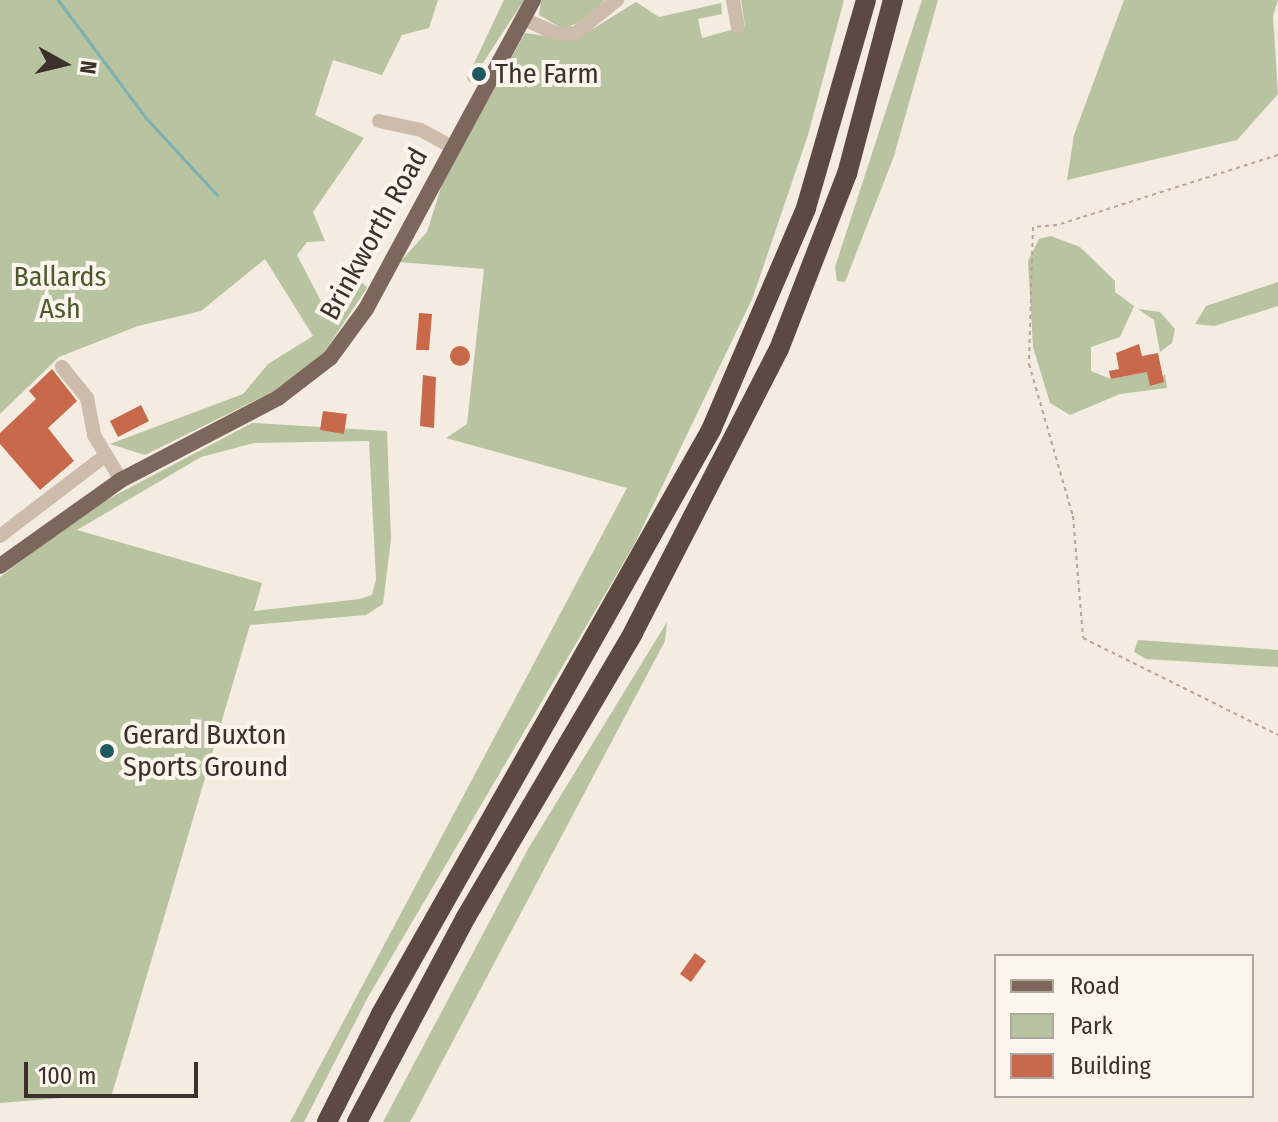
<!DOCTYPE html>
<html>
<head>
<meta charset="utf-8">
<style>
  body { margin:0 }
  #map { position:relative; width:1278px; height:1122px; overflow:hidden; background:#f4ebe1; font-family:"Fira Sans Condensed",sans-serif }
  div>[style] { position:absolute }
  .green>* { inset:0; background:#b8c4a0 }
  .stream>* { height:3px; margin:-1.5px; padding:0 1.5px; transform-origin:1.5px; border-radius:1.5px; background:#7fb0b2 }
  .building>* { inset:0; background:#c8694b }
  .round { border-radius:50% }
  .path>* { height:2px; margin-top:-1px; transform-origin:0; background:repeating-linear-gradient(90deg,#b9a596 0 4px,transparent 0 8px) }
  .minor>* { height:14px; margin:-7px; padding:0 7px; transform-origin:7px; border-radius:7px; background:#cdbbac }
  .major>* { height:16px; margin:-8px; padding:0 8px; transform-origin:8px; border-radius:8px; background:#7d675c }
  .highway>* { height:20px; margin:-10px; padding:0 10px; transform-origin:10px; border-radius:10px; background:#5c4a42 }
  .dots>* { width:22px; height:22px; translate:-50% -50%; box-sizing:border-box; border:4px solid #fbf5ee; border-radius:50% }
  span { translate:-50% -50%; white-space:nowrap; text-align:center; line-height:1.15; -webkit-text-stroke:8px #fbf5ee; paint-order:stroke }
  .poi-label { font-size:28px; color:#3b302b }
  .left { translate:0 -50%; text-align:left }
  .street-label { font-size:28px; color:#3b302b }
  .park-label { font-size:28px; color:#4a5a2e }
  .legend { position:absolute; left:994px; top:954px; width:260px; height:144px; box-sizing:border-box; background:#fbf5ee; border:2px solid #aea6a0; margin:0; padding:10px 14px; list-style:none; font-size:24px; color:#3b302b }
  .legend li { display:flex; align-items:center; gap:16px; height:40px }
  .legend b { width:40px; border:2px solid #aea6a0 }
  .north { position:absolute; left:24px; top:24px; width:80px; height:80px; -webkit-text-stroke:6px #fbf5ee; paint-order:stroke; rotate:98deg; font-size:22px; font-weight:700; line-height:32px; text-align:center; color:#3b302b }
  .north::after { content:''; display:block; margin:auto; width:28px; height:36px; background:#3b302b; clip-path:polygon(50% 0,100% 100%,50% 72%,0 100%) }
  .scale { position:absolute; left:24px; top:1062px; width:174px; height:36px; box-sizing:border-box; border:4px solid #3b302b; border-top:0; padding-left:10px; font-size:24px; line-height:28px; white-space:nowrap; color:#3b302b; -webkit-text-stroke:6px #fbf5ee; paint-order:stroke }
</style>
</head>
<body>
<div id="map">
  <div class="green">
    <div style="clip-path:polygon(0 0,438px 0,429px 28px,402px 35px,382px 75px,333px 60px,315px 115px,364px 138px,313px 212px,325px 241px,307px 242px,297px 255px,324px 307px,351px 284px,361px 281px,367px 288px,323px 354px,284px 386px,145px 455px,110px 444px,243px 394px,268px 364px,313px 336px,265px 259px,201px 311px,138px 326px,59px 357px,0 414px)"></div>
    <div style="clip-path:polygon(504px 0,524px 0,470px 83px,467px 78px)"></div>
    <div style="clip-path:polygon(541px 0,605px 0,587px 19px,563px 29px,539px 15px)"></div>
    <div style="clip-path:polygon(741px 0,844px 0,808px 135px,753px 297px,634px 545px,368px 997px,304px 1122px,290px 1122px,627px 488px,446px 438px,467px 424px,484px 269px,400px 262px,427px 232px,443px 181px,525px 33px,575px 40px,636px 2px,659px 17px,721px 3px,722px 14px,698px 19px,702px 38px,745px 26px)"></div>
    <div style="clip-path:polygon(922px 0,938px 0,894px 156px,845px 282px,837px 281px,835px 267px)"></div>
    <div style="clip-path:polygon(1124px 0,1278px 0,1273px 16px,1278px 94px,1237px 140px,1067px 180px,1074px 135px)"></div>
    <div style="clip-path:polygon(1051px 236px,1080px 247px,1115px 281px,1115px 292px,1134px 306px,1120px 337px,1091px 347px,1091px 371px,1111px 379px,1147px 372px,1152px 386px,1165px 374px,1167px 388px,1120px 394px,1070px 415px,1050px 403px,1033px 347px,1028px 261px,1039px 239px)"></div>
    <div style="clip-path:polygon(1278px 282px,1278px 306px,1214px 326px,1195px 324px,1206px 306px)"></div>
    <div style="clip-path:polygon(1138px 309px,1160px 312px,1175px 329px,1172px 343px,1160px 352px,1154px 320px)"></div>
    <div style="clip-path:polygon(evenodd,252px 423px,387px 431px,391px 539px,383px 604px,366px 615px,250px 625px,112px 1094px,0 1103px,0 577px,95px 506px,252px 423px,369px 441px,376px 579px,372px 595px,360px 599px,254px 611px,262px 583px,77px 530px,201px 457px,254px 443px,369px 441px)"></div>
    <div style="clip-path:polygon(667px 622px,665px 641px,410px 1122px,383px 1122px,528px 849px)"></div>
    <div style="clip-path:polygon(1138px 640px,1278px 650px,1278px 667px,1146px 659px,1134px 652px)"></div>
  </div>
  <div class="stream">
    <div style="left:58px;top:0;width:147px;rotate:53.3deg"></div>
    <div style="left:146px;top:118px;width:105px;rotate:47.3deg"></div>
  </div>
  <div class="building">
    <div style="clip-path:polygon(419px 313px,432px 314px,429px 350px,416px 350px)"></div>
    <div style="clip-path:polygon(1139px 344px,1142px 356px,1158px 353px,1164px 382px,1150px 386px,1147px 372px,1111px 379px,1109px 371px,1119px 369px,1116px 353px)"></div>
    <div class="round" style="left:450px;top:346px;width:20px;height:20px"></div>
    <div style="clip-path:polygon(52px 369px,77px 401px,48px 428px,74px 461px,40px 490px,0 444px,0 433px,36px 399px,29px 391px)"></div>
    <div style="clip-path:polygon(423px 375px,436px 377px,434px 428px,420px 426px)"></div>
    <div style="clip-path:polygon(141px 405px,149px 421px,118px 437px,110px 421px)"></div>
    <div style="clip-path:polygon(323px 411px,347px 414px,344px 434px,320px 430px)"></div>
    <div style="clip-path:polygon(695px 953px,706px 961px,691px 982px,680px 974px)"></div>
  </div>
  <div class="path">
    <div style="left:1278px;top:155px;width:232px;rotate:162.4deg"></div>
    <div style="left:1057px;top:225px;width:24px;rotate:175deg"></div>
    <div style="left:1033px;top:227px;width:137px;rotate:91.7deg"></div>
    <div style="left:1029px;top:364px;width:158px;rotate:73.9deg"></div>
    <div style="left:1073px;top:516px;width:122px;rotate:85.3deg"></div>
    <div style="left:1083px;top:638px;width:218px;rotate:26.4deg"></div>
  </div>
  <div class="minor">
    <div style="left:733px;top:0;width:27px;rotate:80deg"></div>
    <div style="left:523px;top:19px;width:39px;rotate:23deg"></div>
    <div style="left:559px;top:34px;width:17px;rotate:-3deg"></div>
    <div style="left:576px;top:33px;width:53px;rotate:-38.8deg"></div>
    <div style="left:379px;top:121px;width:43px;rotate:12.1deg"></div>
    <div style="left:421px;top:130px;width:35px;rotate:29deg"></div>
    <div style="left:62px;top:367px;width:40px;rotate:51deg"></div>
    <div style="left:87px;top:398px;width:38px;rotate:79deg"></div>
    <div style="left:94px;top:435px;width:52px;rotate:59deg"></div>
    <div style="left:0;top:536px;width:133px;rotate:-37.4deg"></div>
  </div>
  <div class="major">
    <div style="left:0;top:566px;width:148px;rotate:-35.4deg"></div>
    <div style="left:121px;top:480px;width:177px;rotate:-27.6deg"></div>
    <div style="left:278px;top:398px;width:66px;rotate:-37.6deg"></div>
    <div style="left:330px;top:358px;width:61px;rotate:-53.7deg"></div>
    <div style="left:366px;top:309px;width:351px;rotate:-61.6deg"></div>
  </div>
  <div class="highway">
    <div style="left:327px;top:1122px;width:121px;rotate:-63.4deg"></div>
    <div style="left:381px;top:1014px;width:671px;rotate:-60.53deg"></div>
    <div style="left:711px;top:430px;width:241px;rotate:-66.8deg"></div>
    <div style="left:806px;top:208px;width:216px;rotate:-73.9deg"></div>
    <div style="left:357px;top:1122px;width:232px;rotate:-62deg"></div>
    <div style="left:466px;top:917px;width:329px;rotate:-59.5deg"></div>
    <div style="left:633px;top:633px;width:319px;rotate:-62.8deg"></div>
    <div style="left:779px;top:349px;width:188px;rotate:-68.8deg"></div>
    <div style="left:847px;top:174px;width:180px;rotate:-75.2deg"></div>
  </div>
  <div class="dots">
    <div style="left:479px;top:74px;background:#1f5a5e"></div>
    <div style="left:107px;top:751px;background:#1f5a5e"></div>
  </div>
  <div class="poi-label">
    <span class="left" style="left:495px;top:74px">The Farm</span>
    <span class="left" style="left:123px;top:751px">Gerard Buxton<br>Sports Ground</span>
  </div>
  <div class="street-label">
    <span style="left:374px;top:234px;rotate:-61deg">Brinkworth Road</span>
  </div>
  <div class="park-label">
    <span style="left:60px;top:293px">Ballards<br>Ash</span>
  </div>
  <ul class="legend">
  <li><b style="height:10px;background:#7d675c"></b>Road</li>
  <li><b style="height:22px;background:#b8c4a0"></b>Park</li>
  <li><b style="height:22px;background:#c8694b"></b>Building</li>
  </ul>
  <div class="north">N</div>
  <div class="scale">100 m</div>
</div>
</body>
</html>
